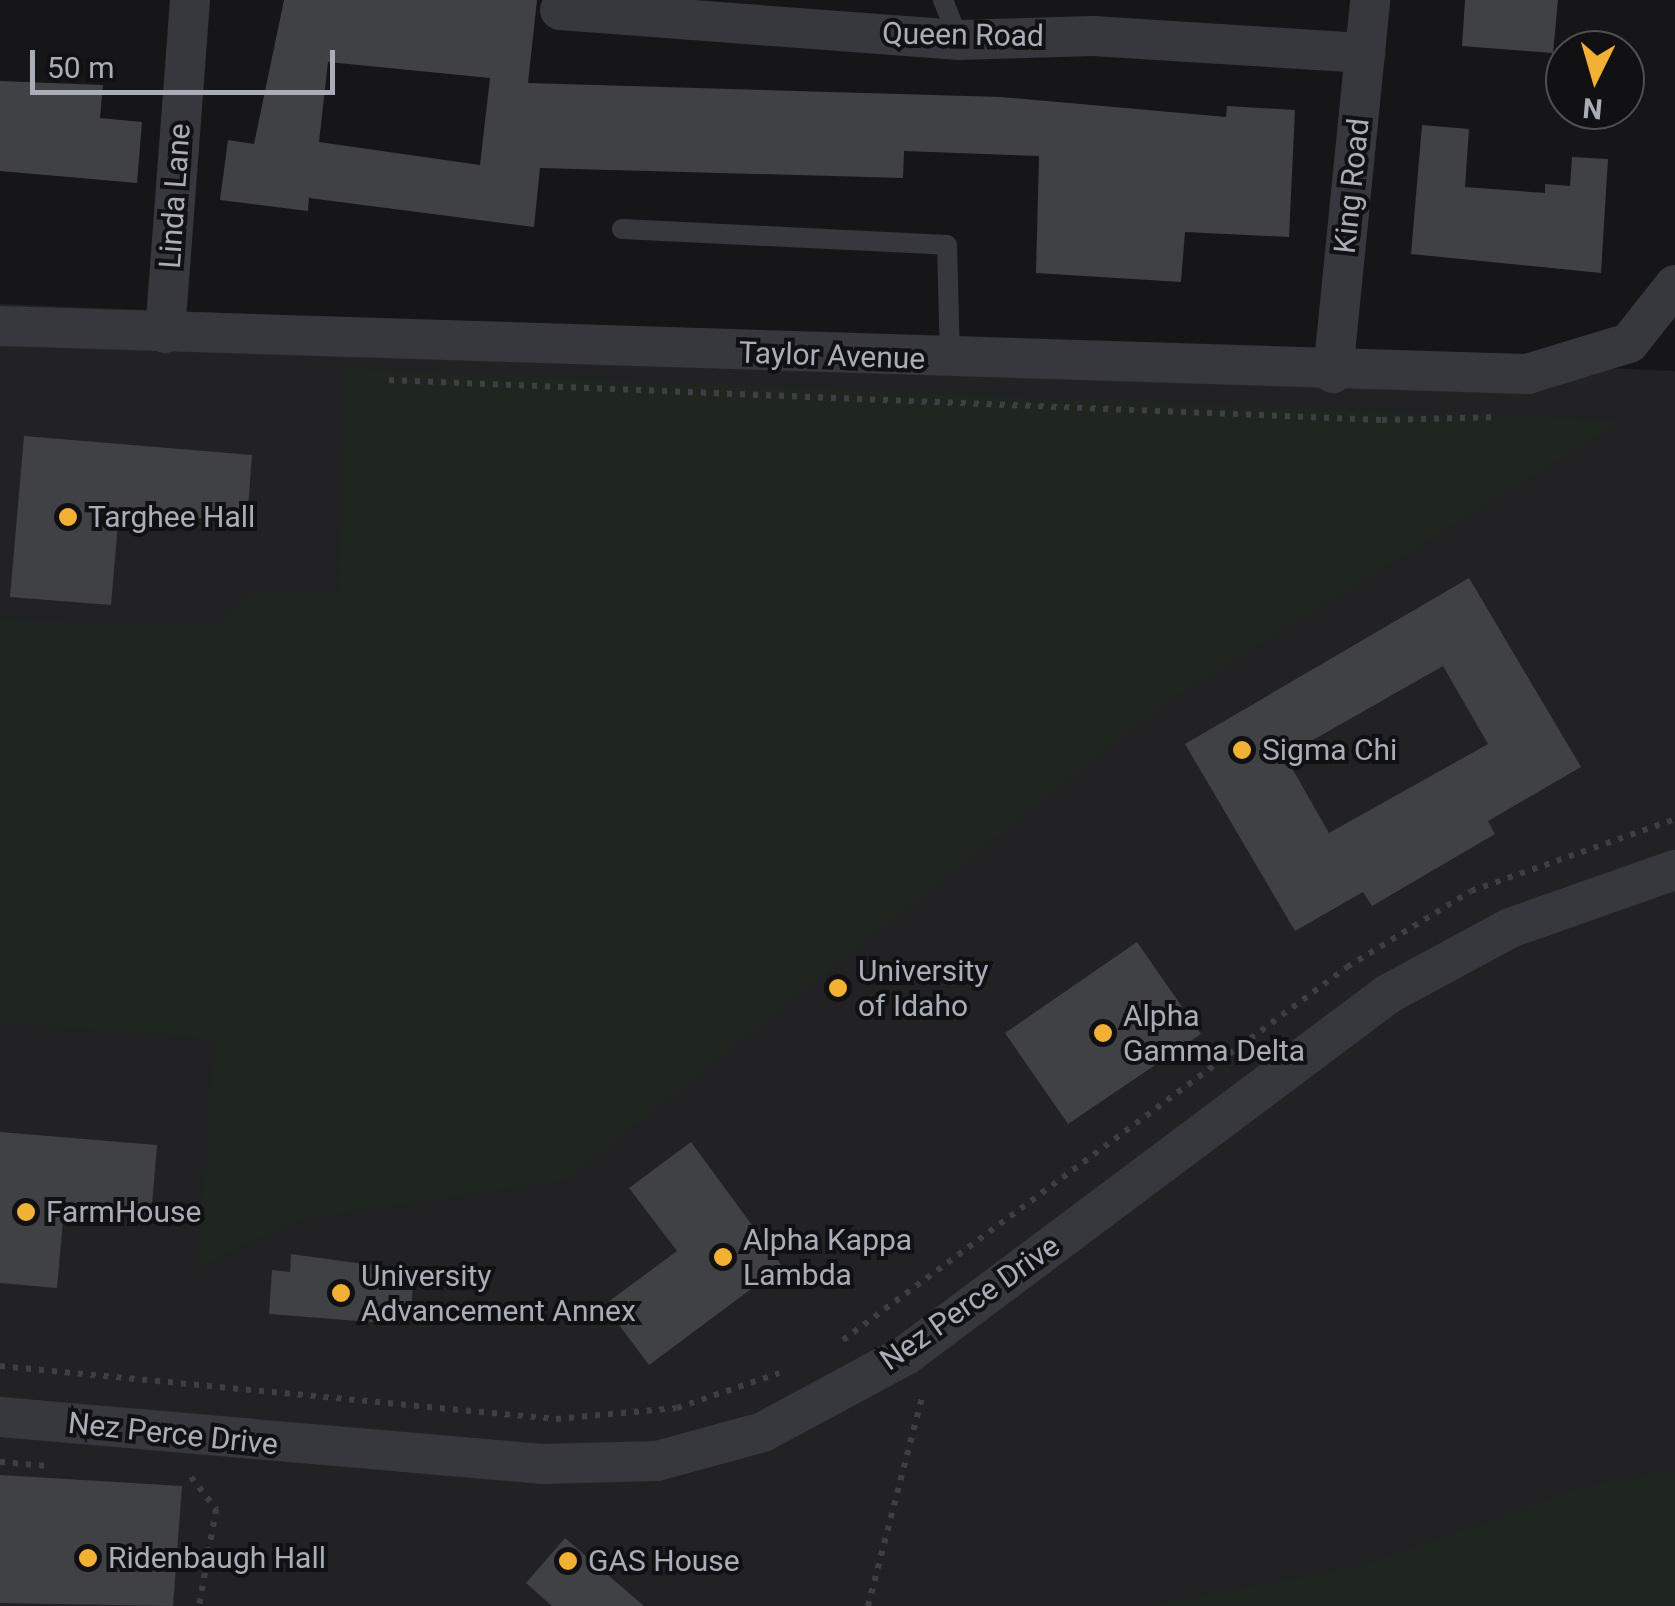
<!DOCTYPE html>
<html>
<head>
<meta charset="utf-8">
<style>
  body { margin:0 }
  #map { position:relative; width:1675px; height:1606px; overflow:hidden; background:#161618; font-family:Roboto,sans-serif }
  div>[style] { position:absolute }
  .built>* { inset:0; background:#222225 }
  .green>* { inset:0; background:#1e261f }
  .building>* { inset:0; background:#404145 }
  .path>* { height:6px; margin-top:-3px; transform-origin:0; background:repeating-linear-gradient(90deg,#3d3f44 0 5px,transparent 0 13px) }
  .service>* { height:20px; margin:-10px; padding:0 10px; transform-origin:10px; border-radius:10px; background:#37383d }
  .minor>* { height:40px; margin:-20px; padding:0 20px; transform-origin:20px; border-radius:20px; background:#37383d }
  .dots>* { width:28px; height:28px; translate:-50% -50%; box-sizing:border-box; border:5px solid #111113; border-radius:50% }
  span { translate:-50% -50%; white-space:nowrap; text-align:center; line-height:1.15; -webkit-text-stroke:8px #111113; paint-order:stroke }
  .street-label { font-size:30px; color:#a8adb8 }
  .poi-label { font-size:30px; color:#a8adb8 }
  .left { translate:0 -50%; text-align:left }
  .north { position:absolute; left:1545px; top:30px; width:100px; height:100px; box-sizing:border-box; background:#111113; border:2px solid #4d4f55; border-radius:50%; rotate:185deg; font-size:28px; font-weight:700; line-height:40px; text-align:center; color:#a8adb8 }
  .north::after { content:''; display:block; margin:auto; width:35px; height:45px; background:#f2b134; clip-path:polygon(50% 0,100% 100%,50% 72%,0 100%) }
  .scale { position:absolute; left:30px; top:50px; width:305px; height:45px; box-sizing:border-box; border:5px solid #a8adb8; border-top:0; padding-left:12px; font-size:30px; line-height:35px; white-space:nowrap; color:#a8adb8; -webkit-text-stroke:8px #111113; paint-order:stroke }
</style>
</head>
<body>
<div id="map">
  <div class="built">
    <div style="clip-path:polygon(0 304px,1675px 371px,1675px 1606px,0 1606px)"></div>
  </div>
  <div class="green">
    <div style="clip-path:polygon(345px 370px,366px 370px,1622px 421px,1165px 703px,566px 1180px,296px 1220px,197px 1269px,214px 1039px,0 1022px,0 619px,213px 626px,253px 591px,338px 594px)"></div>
    <div style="clip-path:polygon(1675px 1470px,1675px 1606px,1152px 1606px,1367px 1564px,1590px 1485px)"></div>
  </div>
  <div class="building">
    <div style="clip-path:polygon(evenodd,284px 0,537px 0,528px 83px,1001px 97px,1226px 117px,1227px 106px,1295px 110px,1289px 237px,1185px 232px,1181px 282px,1036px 273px,1039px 156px,904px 151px,903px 178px,540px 168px,534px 227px,309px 198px,308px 211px,220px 200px,228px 140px,254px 144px,284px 0,328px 62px,490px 78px,480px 165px,319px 142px,328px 62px)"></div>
    <div style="clip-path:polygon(1465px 0,1558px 0,1553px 53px,1462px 46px)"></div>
    <div style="clip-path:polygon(0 81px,103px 85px,100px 118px,142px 122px,137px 183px,0 171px)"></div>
    <div style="clip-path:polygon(1422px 125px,1469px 129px,1465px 187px,1545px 193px,1545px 184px,1570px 186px,1572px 157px,1608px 159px,1601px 273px,1411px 254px)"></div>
    <div style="clip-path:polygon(24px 436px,252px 455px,247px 522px,119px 512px,111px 605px,10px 597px)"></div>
    <div style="clip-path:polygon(evenodd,1469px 578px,1581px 767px,1488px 821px,1495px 834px,1372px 906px,1363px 892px,1295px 931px,1185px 744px,1469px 578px,1443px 666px,1488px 744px,1329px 833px,1285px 756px,1443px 666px)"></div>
    <div style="clip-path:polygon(1137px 942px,1201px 1034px,1068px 1124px,1005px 1033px)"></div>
    <div style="clip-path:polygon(0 1132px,157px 1145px,151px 1217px,64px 1209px,57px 1288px,0 1283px)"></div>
    <div style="clip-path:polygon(691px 1142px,782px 1266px,649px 1365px,604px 1305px,677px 1251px,629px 1188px)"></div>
    <div style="clip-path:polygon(291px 1254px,414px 1271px,410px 1325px,269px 1314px,272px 1270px,290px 1272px)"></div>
    <div style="clip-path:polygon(0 1475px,182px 1486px,173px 1606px,0 1603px)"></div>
    <div style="clip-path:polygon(565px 1538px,644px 1606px,552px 1606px,526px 1583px)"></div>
  </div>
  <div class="path">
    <div style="left:389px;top:380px;width:994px;rotate:2.31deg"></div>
    <div style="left:1382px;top:420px;width:117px;rotate:-1.5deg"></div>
    <div style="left:843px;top:1340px;width:627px;rotate:-36.5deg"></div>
    <div style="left:1347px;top:967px;width:145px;rotate:-31.5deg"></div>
    <div style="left:1471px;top:891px;width:216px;rotate:-19.4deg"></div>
    <div style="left:0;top:1366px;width:559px;rotate:5.45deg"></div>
    <div style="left:556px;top:1419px;width:121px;rotate:-5.2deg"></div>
    <div style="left:677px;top:1408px;width:108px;rotate:-18.9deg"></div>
    <div style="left:0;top:1462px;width:49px;rotate:4.7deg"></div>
    <div style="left:191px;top:1477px;width:41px;rotate:52deg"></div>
    <div style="left:216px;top:1509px;width:98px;rotate:99.9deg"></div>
    <div style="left:868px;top:1606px;width:220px;rotate:-75.5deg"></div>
  </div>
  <div class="service">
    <div style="left:943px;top:0;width:43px;rotate:68.2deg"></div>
    <div style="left:622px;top:229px;width:325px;rotate:2.8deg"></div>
    <div style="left:947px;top:245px;width:115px;rotate:88.5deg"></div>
  </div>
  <div class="minor">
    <div style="left:560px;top:10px;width:400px;rotate:4.3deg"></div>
    <div style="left:959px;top:40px;width:134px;rotate:-1.7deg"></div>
    <div style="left:1093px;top:36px;width:273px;rotate:3.6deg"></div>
    <div style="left:0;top:326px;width:1528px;rotate:1.8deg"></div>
    <div style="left:1527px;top:374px;width:107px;rotate:-16.9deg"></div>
    <div style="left:1629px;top:343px;width:74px;rotate:-51.6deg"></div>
    <div style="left:165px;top:333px;width:334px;rotate:-85.7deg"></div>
    <div style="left:1333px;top:373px;width:375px;rotate:-84.3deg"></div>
    <div style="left:0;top:1417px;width:545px;rotate:4.95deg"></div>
    <div style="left:543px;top:1464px;width:114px;rotate:-1.5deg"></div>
    <div style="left:657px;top:1461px;width:110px;rotate:-15.3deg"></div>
    <div style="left:763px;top:1432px;width:162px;rotate:-28.3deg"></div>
    <div style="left:906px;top:1355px;width:602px;rotate:-36.83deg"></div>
    <div style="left:1388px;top:994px;width:139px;rotate:-28.4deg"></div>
    <div style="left:1510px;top:928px;width:175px;rotate:-19.4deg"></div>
  </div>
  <div class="dots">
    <div style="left:68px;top:517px;background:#f2b134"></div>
    <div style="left:1242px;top:750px;background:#f2b134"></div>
    <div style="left:838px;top:988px;background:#f2b134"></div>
    <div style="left:1103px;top:1033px;background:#f2b134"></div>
    <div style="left:26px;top:1212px;background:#f2b134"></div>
    <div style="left:723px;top:1257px;background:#f2b134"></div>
    <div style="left:341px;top:1293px;background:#f2b134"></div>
    <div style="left:88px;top:1558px;background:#f2b134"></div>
    <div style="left:568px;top:1561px;background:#f2b134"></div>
  </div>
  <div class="street-label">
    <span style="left:963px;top:35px;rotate:1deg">Queen Road</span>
    <span style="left:1352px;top:186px;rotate:-84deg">King Road</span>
    <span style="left:175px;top:196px;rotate:-86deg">Linda Lane</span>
    <span style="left:832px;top:356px;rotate:2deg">Taylor Avenue</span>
    <span style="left:970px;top:1303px;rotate:-35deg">Nez Perce Drive</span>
    <span style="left:173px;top:1434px;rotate:6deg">Nez Perce Drive</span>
  </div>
  <div class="poi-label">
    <span class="left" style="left:88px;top:517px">Targhee Hall</span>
    <span class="left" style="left:1262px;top:750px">Sigma Chi</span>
    <span class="left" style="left:858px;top:988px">University<br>of Idaho</span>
    <span class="left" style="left:1123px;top:1033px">Alpha<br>Gamma Delta</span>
    <span class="left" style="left:46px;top:1212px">FarmHouse</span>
    <span class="left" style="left:743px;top:1257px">Alpha Kappa<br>Lambda</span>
    <span class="left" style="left:361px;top:1293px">University<br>Advancement Annex</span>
    <span class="left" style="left:108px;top:1558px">Ridenbaugh Hall</span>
    <span class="left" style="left:588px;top:1561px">GAS House</span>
  </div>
  <div class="north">N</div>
  <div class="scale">50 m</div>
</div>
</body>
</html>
